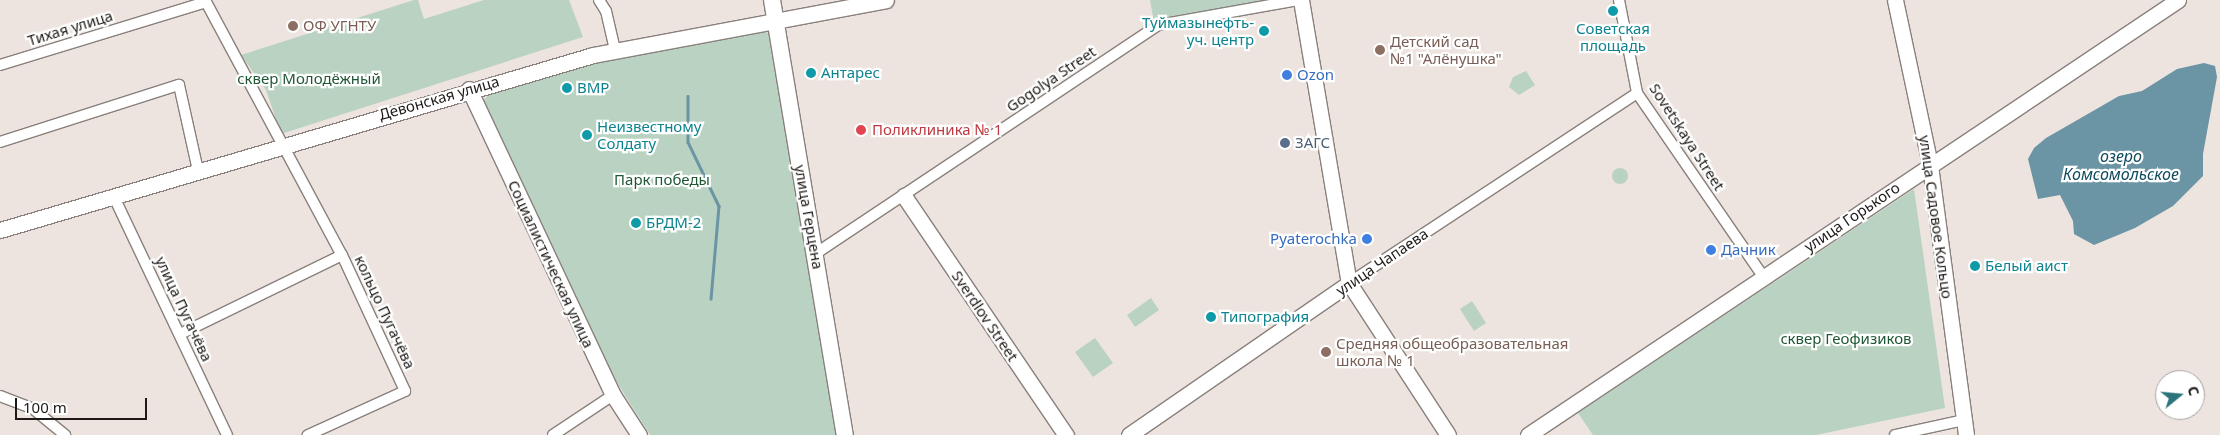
<!DOCTYPE html>
<html>
<head>
<meta charset="utf-8">
<style>
  body { margin:0 }
  #map { position:relative; width:2220px; height:435px; overflow:hidden; background:#ede4df; font-family:"Noto Sans",sans-serif }
  div>[style] { position:absolute }
  .green>* { inset:0; background:#bad2c1 }
  .round { border-radius:50% }
  .water>* { inset:0; background:#6b95a5 }
  .stream>* { height:2.5px; margin:-1.25px; padding:0 1.25px; transform-origin:1.25px; border-radius:1.25px; background:#6b95a5 }
  .roads { filter:drop-shadow(1px 0 #89807c) drop-shadow(-1px 0 #89807c) drop-shadow(0 1px #89807c) drop-shadow(0 -1px #89807c) }
  .street>* { height:10px; margin:-5px; padding:0 5px; transform-origin:5px; border-radius:5px; background:#fff }
  .secondary>* { height:15px; margin:-7.5px; padding:0 7.5px; transform-origin:7.5px; border-radius:7.5px; background:#fff }
  .primary>* { height:16px; margin:-8px; padding:0 8px; transform-origin:8px; border-radius:8px; background:#fff }
  .dots>* { width:14px; height:14px; translate:-50% -50%; box-sizing:border-box; border:2px solid #fff; border-radius:50% }
  span { translate:-50% -50%; white-space:nowrap; text-align:center; line-height:1.15; -webkit-text-stroke:4.5px #fff; paint-order:stroke }
  .culture-label { font-size:15px; color:#0d838f }
  .right { translate:-100% -50%; text-align:right }
  .left { translate:0 -50%; text-align:left }
  .education-label { font-size:15px; color:#785e54 }
  .street-label { font-size:15px; color:#1e1a18 }
  .shop-label { font-size:15px; color:#366cbe }
  .park-label { font-size:15px; color:#1f5735 }
  .health-label { font-size:15px; color:#be3a42 }
  .service-label { font-size:15px; color:#4e5e75 }
  .water-label { font-size:16px; color:#104b5e; font-style:italic }
  .north { position:absolute; left:2155px; top:370px; width:50px; height:50px; box-sizing:border-box; background:#fff; border:1px solid #a5a3a3; border-radius:50%; rotate:73deg; font-size:14px; font-weight:700; line-height:20px; text-align:center; color:#1e1a18 }
  .north::after { content:''; display:block; margin:auto; width:18px; height:22px; background:#2b747c; clip-path:polygon(50% 0,100% 100%,50% 72%,0 100%) }
  .scale { position:absolute; left:15px; top:398px; width:132px; height:22px; box-sizing:border-box; border:2px solid #1e1a18; border-top:0; padding-left:6px; font-size:15px; line-height:18px; white-space:nowrap; color:#1e1a18; -webkit-text-stroke:4px #fff; paint-order:stroke }
</style>
</head>
<body>
<div id="map">
  <div class="green">
    <div style="clip-path:polygon(414px 0,418px 0,424px 19px,484px 0,569px 0,583px 37px,281px 134px,266px 90px,241px 55px)"></div>
    <div style="clip-path:polygon(1150px 0,1277px 0,1154px 22px)"></div>
    <div style="clip-path:polygon(766px 31px,770px 36px,836px 435px,650px 435px,611px 373px,483px 101px,490px 93px,641px 50px)"></div>
    <div style="clip-path:polygon(1526px 71px,1535px 85px,1519px 95px,1509px 87px,1513px 77px)"></div>
    <div class="round" style="left:1612px;top:168px;width:16px;height:16px"></div>
    <div style="clip-path:polygon(1914px 189px,1945px 408px,1816px 435px,1593px 435px,1578px 413px)"></div>
    <div style="clip-path:polygon(1151px 298px,1159px 310px,1135px 327px,1127px 315px)"></div>
    <div style="clip-path:polygon(1472px 301px,1486px 323px,1474px 331px,1460px 309px)"></div>
    <div style="clip-path:polygon(1095px 338px,1113px 363px,1093px 377px,1075px 352px)"></div>
  </div>
  <div class="water">
    <div style="clip-path:polygon(2204px 63px,2215px 66px,2217px 77px,2203px 154px,2203px 176px,2173px 206px,2135px 228px,2094px 245px,2074px 234px,2073px 221px,2060px 195px,2038px 199px,2028px 159px,2034px 148px,2046px 138px,2119px 96px,2142px 91px,2177px 69px)"></div>
  </div>
  <div class="stream">
    <div style="left:688px;top:96px;width:46px;rotate:90deg"></div>
    <div style="left:688px;top:142px;width:71px;rotate:64.2deg"></div>
    <div style="left:719px;top:206px;width:93px;rotate:94.9deg"></div>
  </div>
  <div class="roads">
    <div class="street">
      <div style="left:205px;top:0;width:289px;rotate:61.8deg"></div>
      <div style="left:342px;top:255px;width:150px;rotate:65.1deg"></div>
      <div style="left:405px;top:391px;width:107px;rotate:155.6deg"></div>
      <div style="left:599px;top:0;width:13px;rotate:58deg"></div>
      <div style="left:606px;top:11px;width:40px;rotate:77deg"></div>
      <div style="left:1619px;top:0;width:95px;rotate:79deg"></div>
      <div style="left:1637px;top:93px;width:222px;rotate:55.5deg"></div>
      <div style="left:0;top:65px;width:215px;rotate:-17deg"></div>
      <div style="left:0;top:142px;width:188px;rotate:-17.7deg"></div>
      <div style="left:179px;top:85px;width:88px;rotate:77.5deg"></div>
      <div style="left:114px;top:197px;width:263px;rotate:64.6deg"></div>
      <div style="left:815px;top:254px;width:412px;rotate:-33.7deg"></div>
      <div style="left:1158px;top:25px;width:143px;rotate:-10.1deg"></div>
      <div style="left:1349px;top:283px;width:345px;rotate:-33.4deg"></div>
      <div style="left:180px;top:334px;width:180px;rotate:-26deg"></div>
      <div style="left:0;top:396px;width:34px;rotate:21deg"></div>
      <div style="left:32px;top:408px;width:43px;rotate:39.3deg"></div>
      <div style="left:553px;top:435px;width:72px;rotate:-33.7deg"></div>
      <div style="left:1895px;top:435px;width:71px;rotate:-12.3deg"></div>
    </div>
    <div class="secondary">
      <div style="left:1301px;top:0;width:287px;rotate:80.4deg"></div>
      <div style="left:1349px;top:283px;width:181px;rotate:56.9deg"></div>
      <div style="left:1895px;top:0;width:169px;rotate:78deg"></div>
      <div style="left:1930px;top:165px;width:272px;rotate:82.4deg"></div>
      <div style="left:469px;top:89px;width:338px;rotate:64.8deg"></div>
      <div style="left:613px;top:395px;width:48px;rotate:57deg"></div>
      <div style="left:904px;top:196px;width:289px;rotate:55.9deg"></div>
      <div style="left:0;top:230px;width:618px;rotate:-16.44deg"></div>
      <div style="left:593px;top:55px;width:298px;rotate:-10.6deg"></div>
      <div style="left:1129px;top:435px;width:267px;rotate:-34.6deg"></div>
      <div style="left:1528px;top:435px;width:782px;rotate:-33.79deg"></div>
    </div>
    <div class="primary">
      <div style="left:772px;top:0;width:441px;rotate:80.5deg"></div>
    </div>
  </div>
  <div class="dots">
    <div style="left:1613px;top:11px;background:#0f9aa8"></div>
    <div style="left:293px;top:26px;background:#8d6e63"></div>
    <div style="left:1264px;top:31px;background:#0f9aa8"></div>
    <div style="left:1380px;top:50px;background:#8d6e63"></div>
    <div style="left:811px;top:73px;background:#0f9aa8"></div>
    <div style="left:1287px;top:75px;background:#3f7fe0"></div>
    <div style="left:567px;top:88px;background:#0f9aa8"></div>
    <div style="left:861px;top:130px;background:#e0444e"></div>
    <div style="left:587px;top:135px;background:#0f9aa8"></div>
    <div style="left:1285px;top:143px;background:#5c6f8a"></div>
    <div style="left:636px;top:223px;background:#0f9aa8"></div>
    <div style="left:1367px;top:239px;background:#3f7fe0"></div>
    <div style="left:1711px;top:250px;background:#3f7fe0"></div>
    <div style="left:1975px;top:266px;background:#0f9aa8"></div>
    <div style="left:1211px;top:317px;background:#0f9aa8"></div>
    <div style="left:1326px;top:352px;background:#8d6e63"></div>
  </div>
  <div class="culture-label">
    <span class="right" style="left:1254px;top:31px">Туймазынефть-<br>уч. центр</span>
    <span style="left:1613px;top:37px">Советская<br>площадь</span>
    <span class="left" style="left:821px;top:73px">Антарес</span>
    <span class="left" style="left:577px;top:88px">BMP</span>
    <span class="left" style="left:597px;top:135px">Неизвестному<br>Солдату</span>
    <span class="left" style="left:646px;top:223px">БРДМ-2</span>
    <span class="left" style="left:1985px;top:266px">Белый аист</span>
    <span class="left" style="left:1221px;top:317px">Типография</span>
  </div>
  <div class="education-label">
    <span class="left" style="left:303px;top:26px">ОФ УГНТУ</span>
    <span class="left" style="left:1390px;top:50px">Детский сад<br>№1 "Алёнушка"</span>
    <span class="left" style="left:1336px;top:352px">Средняя общеобразовательная<br>школа № 1</span>
  </div>
  <div class="street-label">
    <span style="left:70px;top:28px;rotate:-17deg">Тихая улица</span>
    <span style="left:1051px;top:79px;rotate:-34deg">Gogolya Street</span>
    <span style="left:439px;top:98px;rotate:-16deg">Девонская улица</span>
    <span style="left:1687px;top:137px;rotate:57deg">Sovetskaya Street</span>
    <span style="left:809px;top:217px;rotate:80deg">улица Герцена</span>
    <span style="left:1852px;top:217px;rotate:-34deg">улица Горького</span>
    <span style="left:1936px;top:217px;rotate:82deg">улица Садовое Кольцо</span>
    <span style="left:1382px;top:262px;rotate:-34deg">улица Чапаева</span>
    <span style="left:551px;top:264px;rotate:65deg">Социалистическая улица</span>
    <span style="left:184px;top:309px;rotate:65deg">улица Пугачёва</span>
    <span style="left:385px;top:312px;rotate:65deg">кольцо Пугачёва</span>
    <span style="left:985px;top:316px;rotate:56deg">Sverdlov Street</span>
  </div>
  <div class="shop-label">
    <span class="left" style="left:1297px;top:75px">Ozon</span>
    <span class="right" style="left:1357px;top:239px">Pyaterochka</span>
    <span class="left" style="left:1721px;top:250px">Дачник</span>
  </div>
  <div class="park-label">
    <span style="left:309px;top:79px">сквер Молодёжный</span>
    <span style="left:662px;top:180px">Парк победы</span>
    <span style="left:1846px;top:339px">cквер Геофизиков</span>
  </div>
  <div class="health-label">
    <span class="left" style="left:872px;top:130px">Поликлиника № 1</span>
  </div>
  <div class="service-label">
    <span class="left" style="left:1295px;top:143px">ЗАГС</span>
  </div>
  <div class="water-label">
    <span style="left:2121px;top:165px">озеро<br>Комсомольское</span>
  </div>
  <div class="north">С</div>
  <div class="scale">100 m</div>
</div>
</body>
</html>
